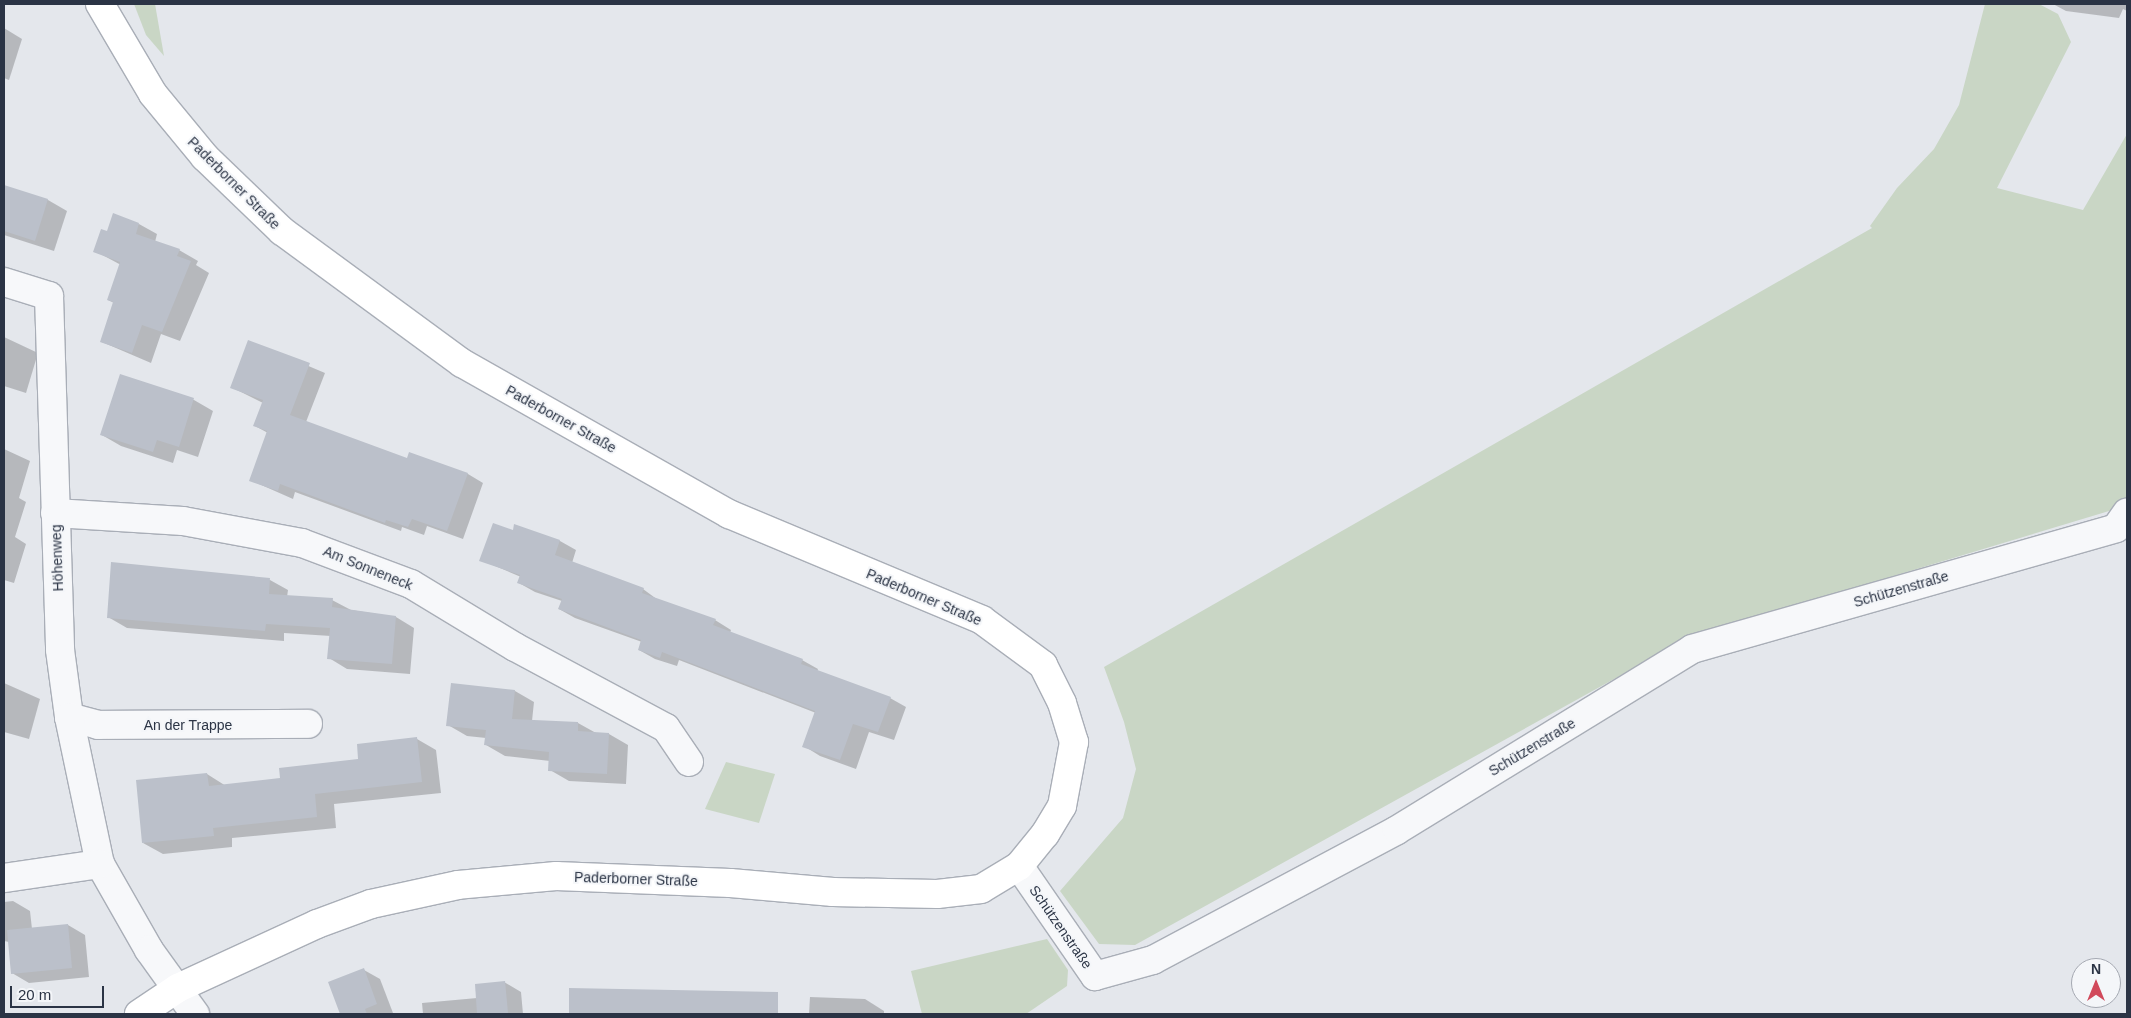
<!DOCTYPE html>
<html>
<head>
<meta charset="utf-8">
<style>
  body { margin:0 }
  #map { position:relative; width:2131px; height:1018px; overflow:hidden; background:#e4e7ec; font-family:Arial,sans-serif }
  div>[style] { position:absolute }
  .green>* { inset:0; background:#c9d6c5 }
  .shadow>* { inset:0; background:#0003 }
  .building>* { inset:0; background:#bbc0ca }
  .roads { filter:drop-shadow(1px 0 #a9aeb7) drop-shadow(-1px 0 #a9aeb7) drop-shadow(0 1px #a9aeb7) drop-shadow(0 -1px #a9aeb7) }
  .minor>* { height:28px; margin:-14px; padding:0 14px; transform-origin:14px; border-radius:14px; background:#f7f8fa }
  .secondary>* { height:28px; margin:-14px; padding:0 14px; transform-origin:14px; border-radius:14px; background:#fff }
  span { translate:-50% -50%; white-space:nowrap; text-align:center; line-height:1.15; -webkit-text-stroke:4px #f4f6f9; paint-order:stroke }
  .street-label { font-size:14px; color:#2b3445 }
  .frame { position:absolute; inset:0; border:5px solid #2b3445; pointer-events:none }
  .north { position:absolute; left:2071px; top:958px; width:50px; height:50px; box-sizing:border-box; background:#f4f6f9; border:1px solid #a4a8b1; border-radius:50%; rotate:0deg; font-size:14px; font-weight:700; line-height:20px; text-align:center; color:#2b3445 }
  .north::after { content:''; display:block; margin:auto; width:18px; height:22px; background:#d1495b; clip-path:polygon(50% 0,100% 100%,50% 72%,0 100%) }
  .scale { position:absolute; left:10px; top:986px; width:94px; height:22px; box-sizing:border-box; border:2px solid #2b3445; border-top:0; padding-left:6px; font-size:15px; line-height:18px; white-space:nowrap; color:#2b3445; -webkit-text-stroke:4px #f4f6f9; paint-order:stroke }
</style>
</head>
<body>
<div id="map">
  <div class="green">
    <div style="clip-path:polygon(134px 4px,155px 4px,164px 56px,146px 35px)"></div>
    <div style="clip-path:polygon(1985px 4px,2039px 4px,2058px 14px,2071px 42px,1997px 188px,2083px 210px,2127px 134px,2127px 501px,2119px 508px,1688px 638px,1135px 945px,1099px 944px,1060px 891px,1123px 818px,1136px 769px,1124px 722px,1104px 667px,1872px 228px,1870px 226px,1897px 188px,1934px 149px,1959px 105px)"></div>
    <div style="clip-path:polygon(726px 762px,775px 774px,759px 823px,705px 809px)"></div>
    <div style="clip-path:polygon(1047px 939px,1068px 970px,1067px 986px,1026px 1014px,922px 1014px,911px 971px)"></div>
  </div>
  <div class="shadow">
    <div style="clip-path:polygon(2053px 4px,2127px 4px,2127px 11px,2123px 9px,2119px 18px,2066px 11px)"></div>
    <div style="clip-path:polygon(4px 28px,22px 39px,9px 80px,4px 78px)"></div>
    <div style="clip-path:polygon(4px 186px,48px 200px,67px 211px,54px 251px,4px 235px)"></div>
    <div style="clip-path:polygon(139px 224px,157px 234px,155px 242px,179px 250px,198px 261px,196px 265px,209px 273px,180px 341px,161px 334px,151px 363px,102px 342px,114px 303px,108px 300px,121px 265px,95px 251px,108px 233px)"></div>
    <div style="clip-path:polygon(4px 337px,38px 353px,26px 393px,4px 386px)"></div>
    <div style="clip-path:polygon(249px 341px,325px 373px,306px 422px,408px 460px,468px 474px,483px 483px,463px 539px,427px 526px,424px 535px,402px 527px,401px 531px,295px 492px,293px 499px,250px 480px,268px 433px,255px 426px,263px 403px,231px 387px)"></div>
    <div style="clip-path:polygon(121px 376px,194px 400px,213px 411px,198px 457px,177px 450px,173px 463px,121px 446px,102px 435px)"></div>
    <div style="clip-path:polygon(4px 449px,30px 461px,19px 498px,26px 502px,15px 537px,26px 544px,14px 583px,4px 580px)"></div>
    <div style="clip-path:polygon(515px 526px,560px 541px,576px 550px,572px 563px,643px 589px,658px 600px,715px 620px,731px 630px,730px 633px,802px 660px,818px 669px,817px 672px,890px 698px,906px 707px,894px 740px,869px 732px,856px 769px,820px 756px,804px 746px,816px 713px,679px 660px,677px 666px,655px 659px,639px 650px,642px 642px,575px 618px,559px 609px,562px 601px,535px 592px,519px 583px,521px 577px,481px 560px,514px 532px)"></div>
    <div style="clip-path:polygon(270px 580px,288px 590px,287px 597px,332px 600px,351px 610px,396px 617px,414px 628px,410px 674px,347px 669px,329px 658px,331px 636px,284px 633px,284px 641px,127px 628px,108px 617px)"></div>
    <div style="clip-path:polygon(4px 683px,40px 699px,29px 739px,4px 732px)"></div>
    <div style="clip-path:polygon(452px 685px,515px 691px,534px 702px,532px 721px,578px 723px,596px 733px,609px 734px,628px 745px,626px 784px,569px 781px,550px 770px,550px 761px,505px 756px,486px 745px,486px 738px,467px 736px,448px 725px)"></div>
    <div style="clip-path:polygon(417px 739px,436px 750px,441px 793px,334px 804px,336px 828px,232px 838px,232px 847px,163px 854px,143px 843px,207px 774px,226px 786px,281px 779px,360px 760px)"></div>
    <div style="clip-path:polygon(13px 901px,30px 911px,32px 929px,68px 925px,85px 935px,89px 977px,29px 983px,12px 973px,9px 942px,4px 941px,4px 902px)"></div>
    <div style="clip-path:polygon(364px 970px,380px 979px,393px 1013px,342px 1014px,329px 983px)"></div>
    <div style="clip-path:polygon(504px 982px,521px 992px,523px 1014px,423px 1014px,422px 1003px,477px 998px)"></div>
    <div style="clip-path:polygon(570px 989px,761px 1003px,761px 1014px,570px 1014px)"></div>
    <div style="clip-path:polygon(810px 997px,865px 999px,884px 1011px,884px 1014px,809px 1014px)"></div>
  </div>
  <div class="building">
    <div style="clip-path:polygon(4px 185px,48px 199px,35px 241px,4px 231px)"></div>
    <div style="clip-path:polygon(113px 213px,139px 223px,136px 234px,180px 249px,177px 256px,191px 261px,162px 332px,142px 325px,132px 353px,100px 342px,113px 302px,107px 300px,120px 262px,93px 252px,101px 229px,107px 231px)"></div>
    <div style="clip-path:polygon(248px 340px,310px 363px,290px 415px,407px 458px,409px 452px,468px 473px,447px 531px,412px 519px,408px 527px,386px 520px,385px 523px,280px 484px,278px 491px,249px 481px,267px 431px,253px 426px,263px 400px,230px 388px)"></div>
    <div style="clip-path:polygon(120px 374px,194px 398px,179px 447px,157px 440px,153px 452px,100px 435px)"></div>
    <div style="clip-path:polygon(493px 523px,513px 530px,514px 524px,560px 540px,555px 555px,644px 588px,642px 593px,716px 619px,713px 625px,803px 659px,801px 664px,891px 697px,878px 732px,853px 724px,840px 760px,802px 747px,815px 711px,662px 652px,660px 658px,638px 650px,641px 640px,558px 609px,562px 599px,517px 583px,520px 575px,479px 561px)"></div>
    <div style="clip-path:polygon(111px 562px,270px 578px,269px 594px,333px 598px,332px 607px,396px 616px,392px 664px,327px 659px,330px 628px,266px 624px,265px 631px,107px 618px)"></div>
    <div style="clip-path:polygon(451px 683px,515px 690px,512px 719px,578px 722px,578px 731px,609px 733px,607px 774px,548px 771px,549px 752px,484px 745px,486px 730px,446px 726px)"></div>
    <div style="clip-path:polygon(417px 737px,422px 782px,315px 794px,317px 817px,213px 828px,214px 836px,142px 843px,136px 780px,207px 773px,209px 786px,280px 778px,279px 768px,358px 759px,357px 744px)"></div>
    <div style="clip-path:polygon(68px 924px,72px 968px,11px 974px,7px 930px)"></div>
    <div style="clip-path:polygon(364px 968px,377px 1004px,365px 1009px,367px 1014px,340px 1014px,328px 982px)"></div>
    <div style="clip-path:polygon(505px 981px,508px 1013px,477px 1014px,475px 984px)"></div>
    <div style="clip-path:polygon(569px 988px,778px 992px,778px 1014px,569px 1014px)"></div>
  </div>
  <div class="roads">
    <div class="minor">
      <div style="left:4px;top:282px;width:47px;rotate:17.3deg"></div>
      <div style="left:49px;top:296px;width:354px;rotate:88.2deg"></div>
      <div style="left:60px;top:650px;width:68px;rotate:82.3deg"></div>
      <div style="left:69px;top:717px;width:150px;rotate:78.1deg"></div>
      <div style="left:100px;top:864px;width:99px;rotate:60.3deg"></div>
      <div style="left:149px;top:950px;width:79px;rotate:54.3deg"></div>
      <div style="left:55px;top:513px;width:128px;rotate:3.6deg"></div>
      <div style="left:183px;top:521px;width:121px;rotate:10.5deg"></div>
      <div style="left:302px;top:543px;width:116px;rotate:20.6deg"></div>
      <div style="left:411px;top:584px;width:122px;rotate:31.2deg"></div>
      <div style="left:515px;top:647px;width:171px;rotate:28.2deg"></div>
      <div style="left:666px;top:728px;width:41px;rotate:55.9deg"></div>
      <div style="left:69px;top:717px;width:30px;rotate:15deg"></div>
      <div style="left:98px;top:725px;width:210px;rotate:-0.3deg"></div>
      <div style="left:1019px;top:866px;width:134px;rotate:55.4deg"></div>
      <div style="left:1095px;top:976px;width:60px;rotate:-15.4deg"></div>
      <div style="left:1153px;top:960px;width:276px;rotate:-28deg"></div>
      <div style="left:1397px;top:830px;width:346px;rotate:-31.5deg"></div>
      <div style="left:1692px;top:649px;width:441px;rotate:-15.9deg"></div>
      <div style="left:2116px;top:528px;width:19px;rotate:-55deg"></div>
      <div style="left:4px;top:878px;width:97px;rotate:-8.3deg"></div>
    </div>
    <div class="secondary">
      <div style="left:100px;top:4px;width:104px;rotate:59.5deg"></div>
      <div style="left:153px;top:94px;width:82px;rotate:50.5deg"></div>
      <div style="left:205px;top:157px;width:107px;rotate:43.9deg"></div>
      <div style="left:282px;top:231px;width:223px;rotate:36.3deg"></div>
      <div style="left:462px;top:363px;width:307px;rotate:29.5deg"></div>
      <div style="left:729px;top:514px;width:274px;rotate:22.7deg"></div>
      <div style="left:982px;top:620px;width:76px;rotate:36.4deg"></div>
      <div style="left:1043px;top:665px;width:42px;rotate:63.4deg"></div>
      <div style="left:1062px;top:703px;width:41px;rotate:72.9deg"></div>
      <div style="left:1074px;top:742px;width:65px;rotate:100.6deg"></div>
      <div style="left:1062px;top:806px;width:33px;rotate:121deg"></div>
      <div style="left:1045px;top:834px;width:41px;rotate:129.1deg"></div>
      <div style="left:1019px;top:866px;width:44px;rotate:148.8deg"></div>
      <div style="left:981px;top:889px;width:44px;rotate:173.5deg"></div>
      <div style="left:937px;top:894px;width:104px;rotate:-178.9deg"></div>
      <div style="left:833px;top:892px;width:103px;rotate:-175deg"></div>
      <div style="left:730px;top:883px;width:174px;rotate:-177.7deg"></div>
      <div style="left:556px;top:876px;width:98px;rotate:174.8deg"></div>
      <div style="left:458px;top:885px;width:89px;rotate:167.7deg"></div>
      <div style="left:371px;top:904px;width:58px;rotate:159.7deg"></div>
      <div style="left:317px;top:924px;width:153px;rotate:155.3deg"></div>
      <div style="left:178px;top:988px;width:47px;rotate:146.3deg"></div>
    </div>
  </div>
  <div class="street-label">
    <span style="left:234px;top:183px;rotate:45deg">Paderborner Straße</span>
    <span style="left:561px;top:419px;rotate:29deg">Paderborner Straße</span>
    <span style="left:57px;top:558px;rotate:-92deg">Höhenweg</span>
    <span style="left:368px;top:568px;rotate:22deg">Am Sonneneck</span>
    <span style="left:1901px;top:589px;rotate:-16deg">Schützenstraße</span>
    <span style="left:924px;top:597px;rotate:23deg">Paderborner Straße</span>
    <span style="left:188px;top:725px">An der Trappe</span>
    <span style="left:1532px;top:747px;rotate:-31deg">Schützenstraße</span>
    <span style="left:636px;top:879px;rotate:2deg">Paderborner Straße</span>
    <span style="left:1061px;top:927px;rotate:55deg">Schützenstraße</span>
  </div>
  <div class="frame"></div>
  <div class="north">N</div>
  <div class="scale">20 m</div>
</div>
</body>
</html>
